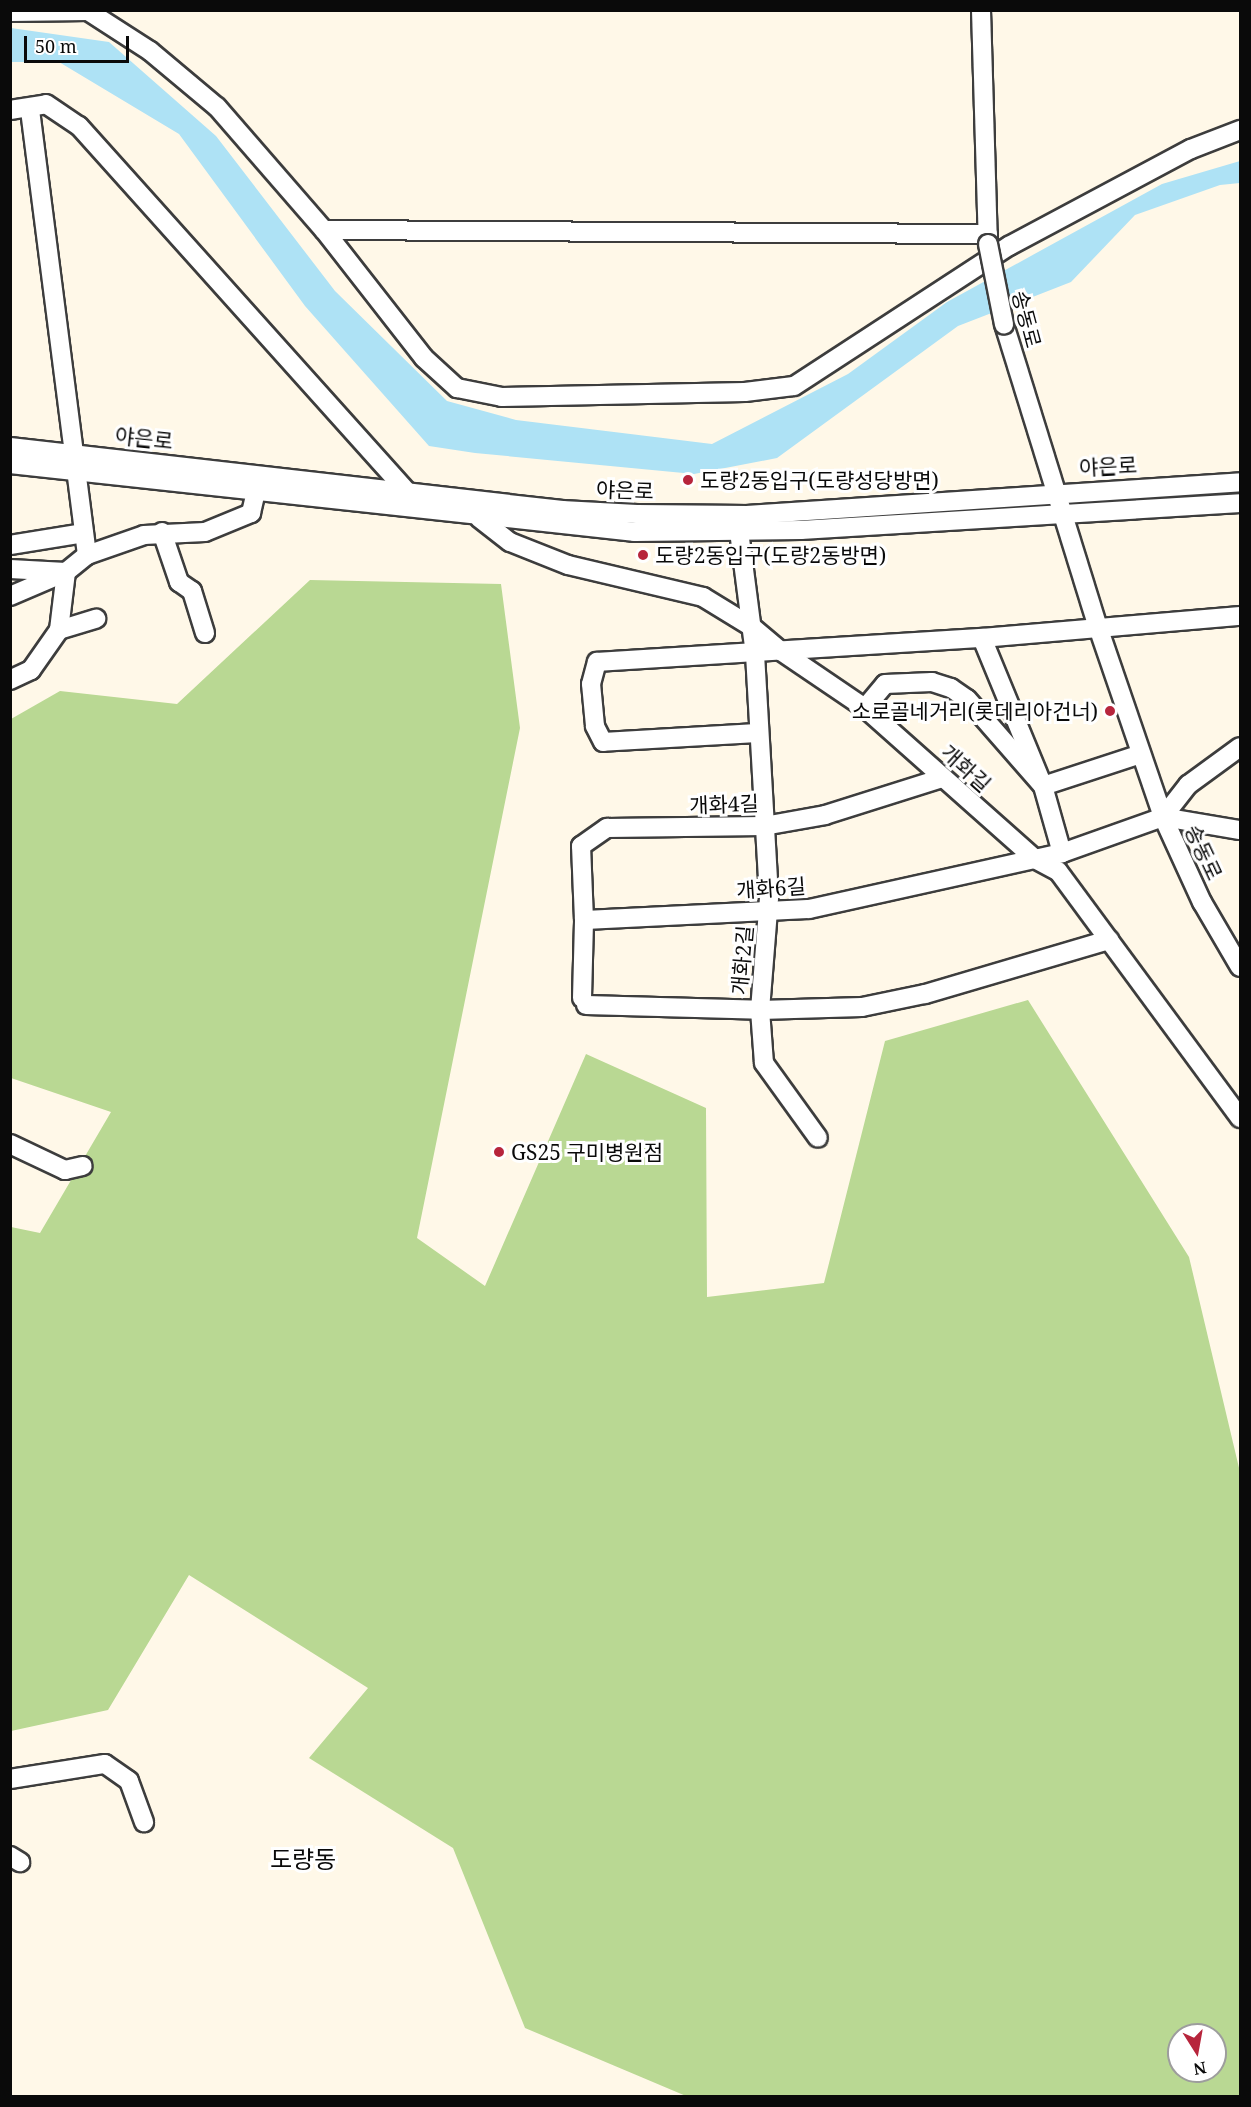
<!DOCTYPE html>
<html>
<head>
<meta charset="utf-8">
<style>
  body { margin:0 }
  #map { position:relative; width:1251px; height:2107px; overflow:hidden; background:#fff8e8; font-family:"Noto Serif","Noto Sans KR",serif }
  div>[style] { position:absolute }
  .forest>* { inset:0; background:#b9d893 }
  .water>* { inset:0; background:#aee2f5 }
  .roads { filter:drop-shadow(2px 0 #3d3d3d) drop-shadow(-2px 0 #3d3d3d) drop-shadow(0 2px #3d3d3d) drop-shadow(0 -2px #3d3d3d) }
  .minor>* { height:18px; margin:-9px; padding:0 9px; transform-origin:9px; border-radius:9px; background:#fff }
  .bridges { filter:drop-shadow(2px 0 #3d3d3d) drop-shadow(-2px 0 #3d3d3d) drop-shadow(0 2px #3d3d3d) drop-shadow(0 -2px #3d3d3d) }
  .minor-bridge>* { height:18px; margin:-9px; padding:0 9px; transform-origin:9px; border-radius:9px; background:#fff }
  .dots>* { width:16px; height:16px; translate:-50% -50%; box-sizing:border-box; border:3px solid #fff; border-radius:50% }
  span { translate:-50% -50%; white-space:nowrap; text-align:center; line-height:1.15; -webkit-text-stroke:6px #fff; paint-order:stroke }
  .street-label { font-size:21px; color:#0a0a0a }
  .poi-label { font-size:21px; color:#0a0a0a }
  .left { translate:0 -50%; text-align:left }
  .right { translate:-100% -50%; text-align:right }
  .quarter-label { font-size:24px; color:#0a0a0a }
  .frame { position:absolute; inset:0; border:12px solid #0a0a0a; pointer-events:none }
  .north { position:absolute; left:1167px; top:2023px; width:60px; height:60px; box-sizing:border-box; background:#fff; border:2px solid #9d9d9d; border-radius:50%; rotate:169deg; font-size:16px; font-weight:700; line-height:24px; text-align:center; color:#0a0a0a }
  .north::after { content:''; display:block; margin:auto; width:21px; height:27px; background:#b7253c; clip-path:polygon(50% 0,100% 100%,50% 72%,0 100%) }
  .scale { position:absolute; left:24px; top:36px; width:105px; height:27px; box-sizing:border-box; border:3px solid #0a0a0a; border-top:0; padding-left:8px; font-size:18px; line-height:21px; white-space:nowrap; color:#0a0a0a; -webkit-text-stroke:4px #fff; paint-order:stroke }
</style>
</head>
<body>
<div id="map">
  <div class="forest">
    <div style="clip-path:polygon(evenodd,310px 580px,501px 584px,520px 728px,417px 1238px,485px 1286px,586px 1054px,706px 1108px,707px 1297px,824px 1283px,885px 1041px,1028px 1000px,1189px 1257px,1240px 1472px,1240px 2096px,686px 2096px,525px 2028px,453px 1848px,309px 1758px,368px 1688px,189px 1575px,108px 1710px,11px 1731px,11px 1227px,40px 1233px,111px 1112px,11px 1078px,11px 719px,60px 691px,177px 704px,310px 580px,1179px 2035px,1215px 2035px,1215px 2071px,1179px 2071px,1179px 2035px)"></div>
  </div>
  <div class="water">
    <div style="clip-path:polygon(11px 28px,109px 42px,216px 136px,335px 291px,447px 401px,516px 420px,712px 444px,848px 374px,947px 302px,1162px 184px,1240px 161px,1240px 183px,1220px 185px,1135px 215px,1071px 282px,958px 326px,777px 458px,694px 474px,475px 453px,429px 446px,305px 306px,179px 134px,59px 62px,11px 62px)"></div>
  </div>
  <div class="roads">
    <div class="minor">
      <div style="left:981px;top:10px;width:234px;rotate:88.3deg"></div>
      <div style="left:10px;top:12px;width:78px;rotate:-0.7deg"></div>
      <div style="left:88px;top:11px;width:74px;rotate:32.8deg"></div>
      <div style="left:150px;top:51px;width:87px;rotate:39.9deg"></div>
      <div style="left:217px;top:107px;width:163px;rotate:49deg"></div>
      <div style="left:324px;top:230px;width:162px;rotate:52deg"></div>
      <div style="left:424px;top:358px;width:45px;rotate:42.3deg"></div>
      <div style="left:457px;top:388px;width:46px;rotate:11.3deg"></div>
      <div style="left:502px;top:397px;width:243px;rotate:-1.2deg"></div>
      <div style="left:745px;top:392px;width:49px;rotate:-7deg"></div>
      <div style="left:794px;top:386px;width:257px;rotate:-33.1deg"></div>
      <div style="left:1009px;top:246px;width:206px;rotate:-28.1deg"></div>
      <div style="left:1191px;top:149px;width:53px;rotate:-21.2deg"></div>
      <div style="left:10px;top:110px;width:36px;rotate:-9deg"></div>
      <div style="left:46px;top:104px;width:40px;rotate:34deg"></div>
      <div style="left:79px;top:126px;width:489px;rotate:48.1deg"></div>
      <div style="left:30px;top:110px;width:449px;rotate:82.7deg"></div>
      <div style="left:324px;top:230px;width:664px;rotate:0.35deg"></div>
      <div style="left:1004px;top:324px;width:317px;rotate:72.8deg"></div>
      <div style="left:1098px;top:627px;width:201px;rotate:71.1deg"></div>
      <div style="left:1163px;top:817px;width:94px;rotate:65.4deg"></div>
      <div style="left:1202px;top:902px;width:75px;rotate:59.7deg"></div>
      <div style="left:10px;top:447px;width:556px;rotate:6.51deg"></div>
      <div style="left:562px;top:510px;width:75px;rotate:3.1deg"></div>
      <div style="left:637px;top:514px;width:111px;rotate:0.5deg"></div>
      <div style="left:748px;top:515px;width:493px;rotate:-3.8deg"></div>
      <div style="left:10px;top:464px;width:629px;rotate:6.21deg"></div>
      <div style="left:635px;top:532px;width:166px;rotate:-0.7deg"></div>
      <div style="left:801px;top:530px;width:440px;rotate:-3.5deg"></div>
      <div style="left:479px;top:518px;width:39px;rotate:38deg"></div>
      <div style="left:510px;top:542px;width:62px;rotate:21.6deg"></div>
      <div style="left:568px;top:565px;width:139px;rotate:13.3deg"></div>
      <div style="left:703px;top:597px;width:57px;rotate:31.5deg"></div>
      <div style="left:752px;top:627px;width:38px;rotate:40deg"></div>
      <div style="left:781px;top:651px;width:102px;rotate:34.2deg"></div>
      <div style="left:865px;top:708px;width:227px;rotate:41.6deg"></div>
      <div style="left:1035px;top:859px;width:26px;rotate:28deg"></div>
      <div style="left:1058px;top:871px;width:307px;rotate:53.6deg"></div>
      <div style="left:739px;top:531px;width:124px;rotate:82.6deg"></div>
      <div style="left:755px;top:654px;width:244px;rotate:86.7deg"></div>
      <div style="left:769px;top:898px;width:112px;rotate:94.6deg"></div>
      <div style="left:760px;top:1010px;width:53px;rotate:85.7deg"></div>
      <div style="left:764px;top:1063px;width:92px;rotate:54.2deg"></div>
      <div style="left:162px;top:532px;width:53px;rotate:71.2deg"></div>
      <div style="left:179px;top:582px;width:16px;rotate:35deg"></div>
      <div style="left:192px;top:591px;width:44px;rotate:72.8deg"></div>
      <div style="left:10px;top:545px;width:75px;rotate:-9.2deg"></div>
      <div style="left:10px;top:569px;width:56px;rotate:3.1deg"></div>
      <div style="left:66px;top:572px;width:58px;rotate:96.9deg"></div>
      <div style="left:59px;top:630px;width:49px;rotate:125deg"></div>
      <div style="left:31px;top:670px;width:23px;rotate:155deg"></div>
      <div style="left:10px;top:596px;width:61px;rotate:-23.2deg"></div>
      <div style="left:66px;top:572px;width:27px;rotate:-39deg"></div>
      <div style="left:87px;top:555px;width:60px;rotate:-19.3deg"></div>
      <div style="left:144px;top:535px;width:61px;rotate:-2.8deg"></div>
      <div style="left:205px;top:532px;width:50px;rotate:-22.4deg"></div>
      <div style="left:251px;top:513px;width:23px;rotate:-77deg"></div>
      <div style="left:59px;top:630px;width:39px;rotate:-17deg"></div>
      <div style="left:982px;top:638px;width:160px;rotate:67.6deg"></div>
      <div style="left:1043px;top:786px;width:70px;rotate:74.2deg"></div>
      <div style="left:865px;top:708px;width:31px;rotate:-50deg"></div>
      <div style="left:885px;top:684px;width:47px;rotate:-2.4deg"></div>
      <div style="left:932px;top:682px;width:20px;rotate:18deg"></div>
      <div style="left:951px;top:688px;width:19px;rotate:35deg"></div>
      <div style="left:967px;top:699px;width:116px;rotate:48.9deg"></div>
      <div style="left:1043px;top:786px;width:103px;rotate:-18.1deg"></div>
      <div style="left:757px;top:733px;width:154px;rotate:176.7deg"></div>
      <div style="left:603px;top:742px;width:18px;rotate:-117deg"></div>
      <div style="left:595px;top:726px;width:42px;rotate:-95.4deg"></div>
      <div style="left:591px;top:684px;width:23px;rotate:-75deg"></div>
      <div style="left:597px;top:662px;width:386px;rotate:-3.6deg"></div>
      <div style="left:982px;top:638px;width:259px;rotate:-4.9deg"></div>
      <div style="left:1163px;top:817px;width:41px;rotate:-52deg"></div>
      <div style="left:1188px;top:785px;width:64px;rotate:-36.2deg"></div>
      <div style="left:584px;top:920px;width:74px;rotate:-92.3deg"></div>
      <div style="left:581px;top:846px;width:32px;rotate:-35deg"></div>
      <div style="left:607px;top:828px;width:157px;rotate:-0.7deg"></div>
      <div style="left:764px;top:826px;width:62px;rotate:-10.2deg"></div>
      <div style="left:825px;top:815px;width:123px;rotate:-17.5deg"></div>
      <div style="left:582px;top:998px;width:78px;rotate:-88.5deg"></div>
      <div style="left:584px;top:920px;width:225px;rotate:-2.8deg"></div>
      <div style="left:809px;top:909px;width:259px;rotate:-12.5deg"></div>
      <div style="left:1062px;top:853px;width:107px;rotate:-19.6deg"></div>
      <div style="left:1163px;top:817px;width:78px;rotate:9.6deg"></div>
      <div style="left:586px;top:1005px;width:174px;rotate:1.6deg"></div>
      <div style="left:760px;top:1010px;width:102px;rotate:-1.7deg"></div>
      <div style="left:862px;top:1007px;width:64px;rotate:-11.7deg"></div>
      <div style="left:925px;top:994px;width:192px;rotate:-16.4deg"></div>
      <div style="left:10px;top:1144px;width:61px;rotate:25.3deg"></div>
      <div style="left:65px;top:1170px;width:18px;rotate:-13deg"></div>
      <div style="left:10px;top:1779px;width:96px;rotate:-9deg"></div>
      <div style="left:105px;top:1764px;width:29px;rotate:35deg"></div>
      <div style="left:129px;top:1781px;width:44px;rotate:69.9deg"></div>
      <div style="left:10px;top:1856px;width:12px;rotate:31deg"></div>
    </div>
  </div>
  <div class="bridges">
    <div class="minor-bridge">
      <div style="left:988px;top:244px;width:82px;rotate:78.7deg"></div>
    </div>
  </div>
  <div class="dots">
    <div style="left:688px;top:480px;background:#b7253c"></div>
    <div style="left:643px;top:555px;background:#b7253c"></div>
    <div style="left:1110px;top:711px;background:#b7253c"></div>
    <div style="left:499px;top:1152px;background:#b7253c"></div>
  </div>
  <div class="street-label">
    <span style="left:1027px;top:319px;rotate:75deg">송동로</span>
    <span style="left:144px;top:438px;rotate:6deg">야은로</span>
    <span style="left:1108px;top:466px;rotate:-3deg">야은로</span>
    <span style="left:625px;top:490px;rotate:2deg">야은로</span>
    <span style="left:966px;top:768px;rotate:42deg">개화길</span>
    <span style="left:724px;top:804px;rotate:-2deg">개화4길</span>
    <span style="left:1204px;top:852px;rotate:65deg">송동로</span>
    <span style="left:771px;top:888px;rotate:-4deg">개화6길</span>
    <span style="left:742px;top:960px;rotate:-85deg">개화2길</span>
  </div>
  <div class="poi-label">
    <span class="left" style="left:700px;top:480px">도량2동입구(도량성당방면)</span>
    <span class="left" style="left:655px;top:555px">도량2동입구(도량2동방면)</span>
    <span class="right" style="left:1098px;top:711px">소로골네거리(롯데리아건너)</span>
    <span class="left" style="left:511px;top:1152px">GS25 구미병원점</span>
  </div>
  <div class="quarter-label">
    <span style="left:303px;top:1859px">도량동</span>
  </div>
  <div class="frame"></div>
  <div class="north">N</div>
  <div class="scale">50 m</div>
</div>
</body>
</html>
